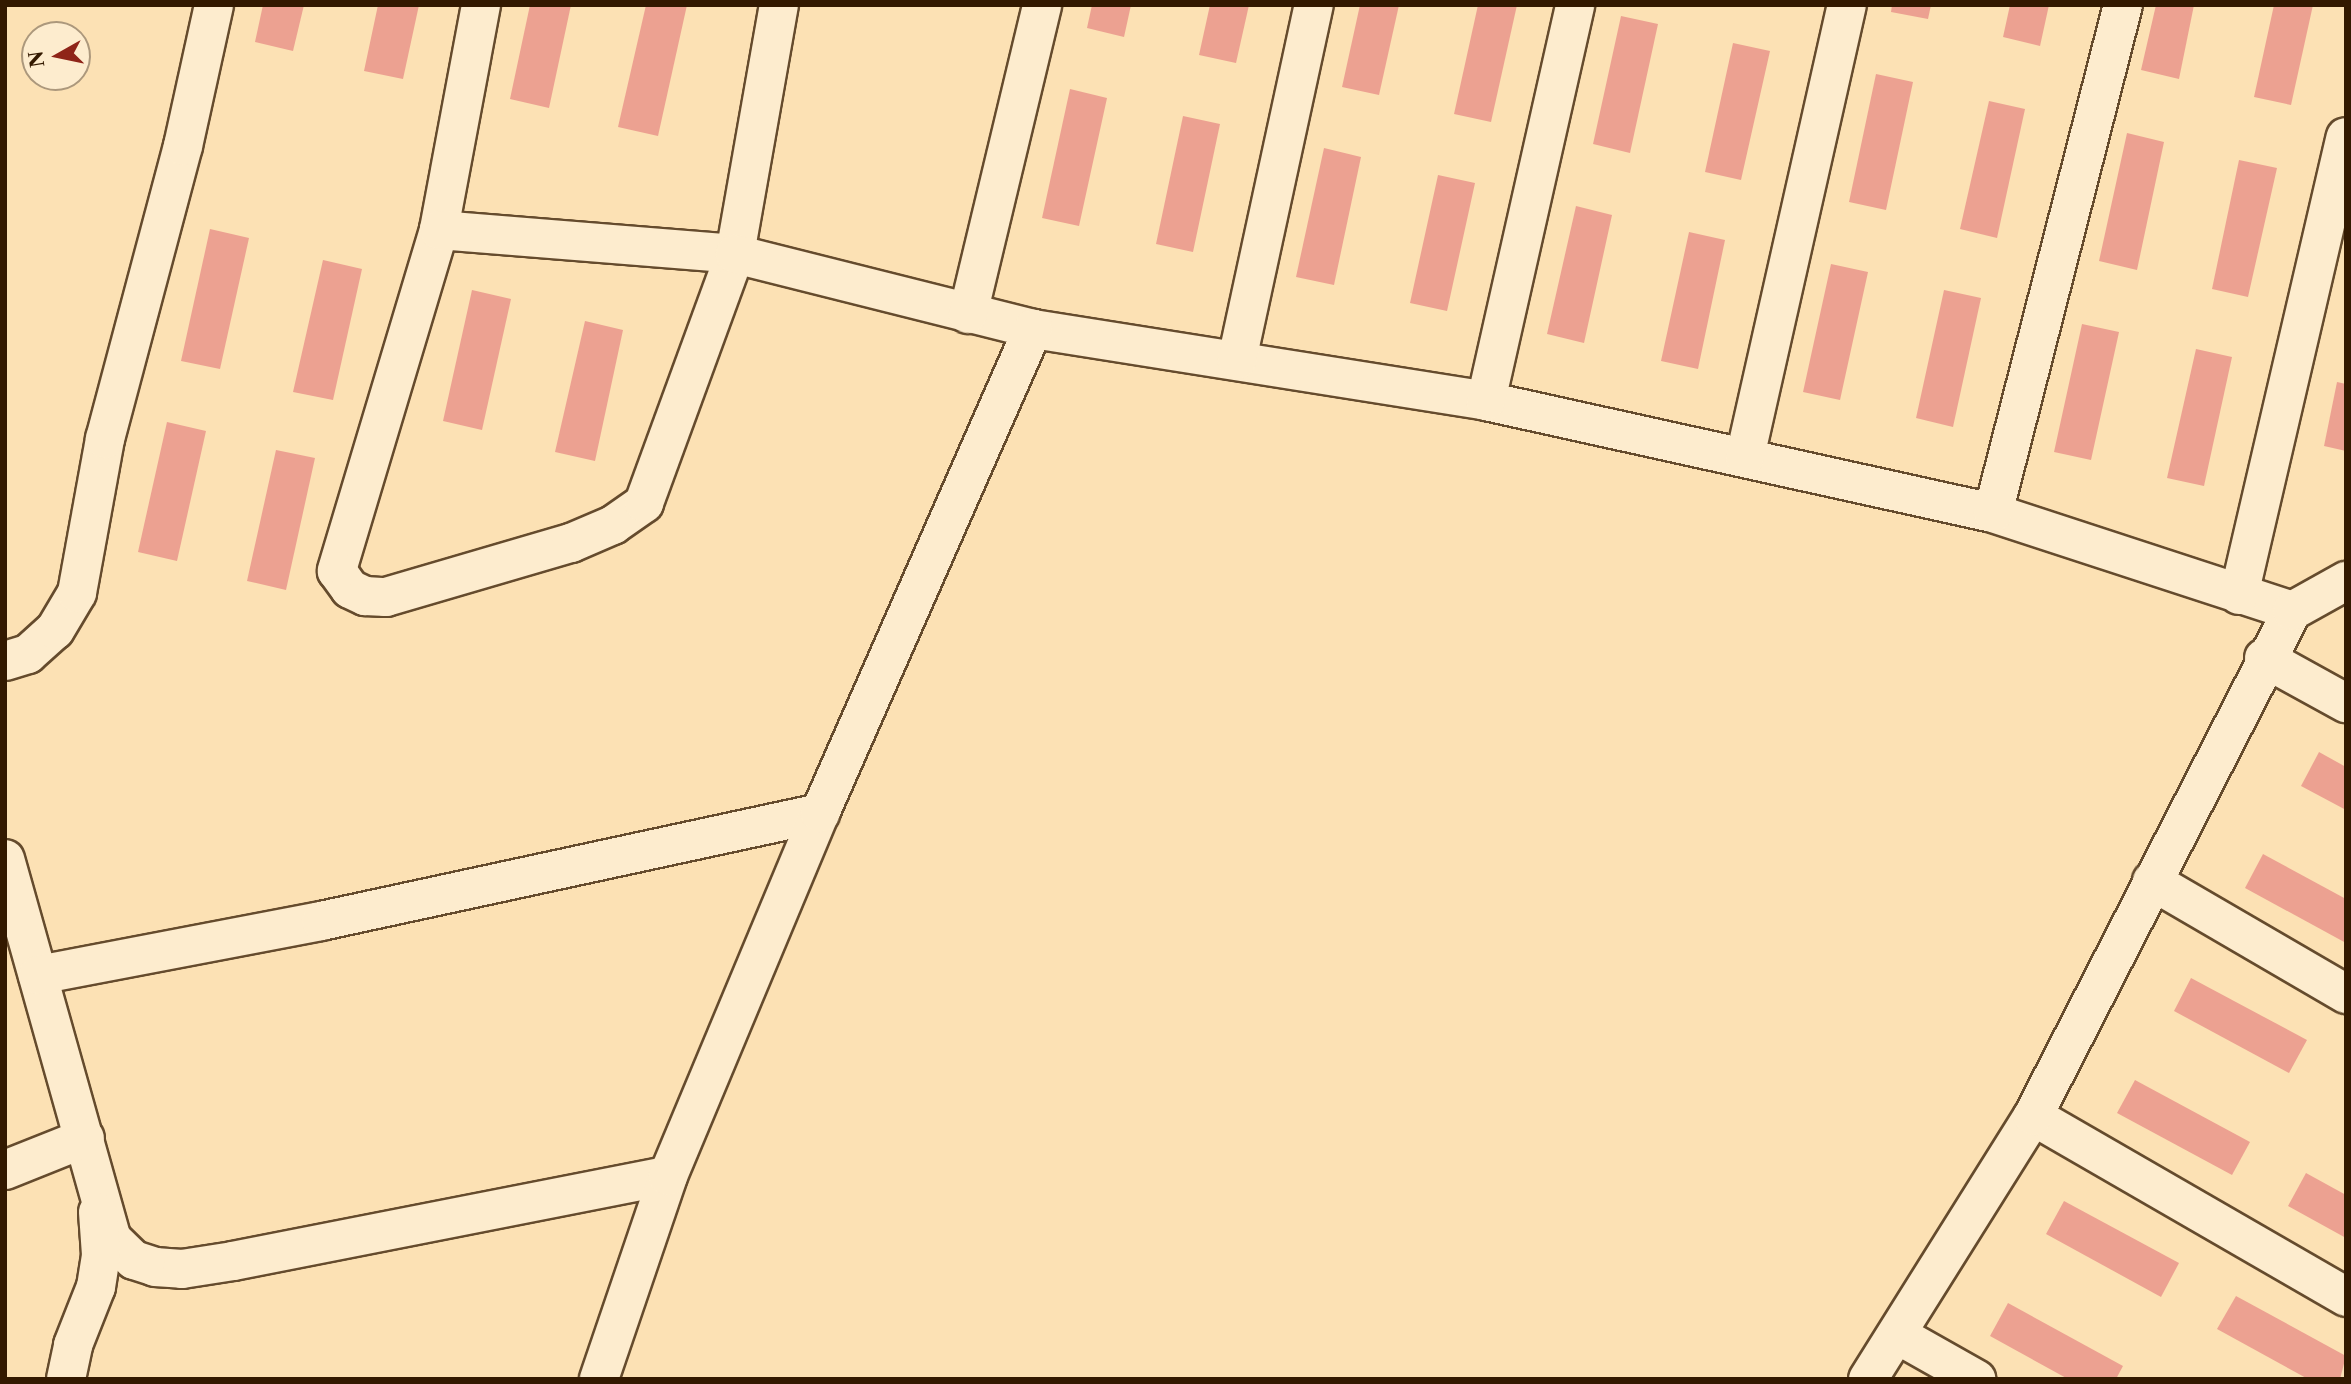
<!DOCTYPE html>
<html>
<head>
<meta charset="utf-8">
<style>
  body { margin:0 }
  #map { position:relative; width:2351px; height:1384px; overflow:hidden; background:#fce1b4; font-family:"Libre Caslon Text",serif }
  div>[style] { position:absolute }
  .building>* { inset:0; background:#eca191 }
  .roads { filter:drop-shadow(2px 0 #654b2d) drop-shadow(-2px 0 #654b2d) drop-shadow(0 2px #654b2d) drop-shadow(0 -2px #654b2d) }
  .minor>* { height:38px; margin:-19px; padding:0 19px; transform-origin:19px; border-radius:19px; background:#fdecce }
  span { translate:-50% -50%; white-space:nowrap; text-align:center; line-height:1.15; -webkit-text-stroke:5px #fdecce; paint-order:stroke }
  .frame { position:absolute; inset:0; border:7px solid #331900; pointer-events:none }
  .north { position:absolute; left:21px; top:21px; width:70px; height:70px; box-sizing:border-box; background:#fdecce; border:2px solid #ac987c; border-radius:50%; rotate:261deg; font-size:19px; font-weight:700; line-height:28px; text-align:center; color:#331900 }
  .north::after { content:''; display:block; margin:auto; width:24px; height:32px; background:#8f2418; clip-path:polygon(50% 0,100% 100%,50% 72%,0 100%) }
</style>
</head>
<body>
<div id="map">
  <div class="building">
    <div style="clip-path:polygon(263px 5px,304px 5px,293px 51px,255px 42px)"></div>
    <div style="clip-path:polygon(378px 5px,419px 5px,403px 79px,364px 71px)"></div>
    <div style="clip-path:polygon(530px 5px,571px 5px,549px 108px,510px 99px)"></div>
    <div style="clip-path:polygon(646px 5px,687px 5px,658px 136px,618px 127px)"></div>
    <div style="clip-path:polygon(1092px 5px,1131px 5px,1124px 37px,1087px 28px)"></div>
    <div style="clip-path:polygon(1210px 5px,1249px 5px,1236px 63px,1199px 55px)"></div>
    <div style="clip-path:polygon(1360px 5px,1399px 5px,1379px 95px,1342px 87px)"></div>
    <div style="clip-path:polygon(1478px 5px,1517px 5px,1491px 122px,1454px 114px)"></div>
    <div style="clip-path:polygon(1892px 5px,1931px 5px,1928px 19px,1891px 12px)"></div>
    <div style="clip-path:polygon(2010px 5px,2049px 5px,2040px 46px,2003px 37px)"></div>
    <div style="clip-path:polygon(2156px 5px,2194px 5px,2179px 79px,2141px 70px)"></div>
    <div style="clip-path:polygon(2274px 5px,2313px 5px,2291px 105px,2254px 97px)"></div>
    <div style="clip-path:polygon(1621px 16px,1658px 24px,1630px 153px,1593px 144px)"></div>
    <div style="clip-path:polygon(1733px 43px,1770px 51px,1741px 180px,1705px 172px)"></div>
    <div style="clip-path:polygon(1876px 74px,1913px 82px,1886px 210px,1849px 202px)"></div>
    <div style="clip-path:polygon(1070px 89px,1107px 98px,1079px 226px,1042px 218px)"></div>
    <div style="clip-path:polygon(1989px 101px,2025px 109px,1997px 238px,1960px 229px)"></div>
    <div style="clip-path:polygon(1183px 116px,1220px 124px,1193px 252px,1156px 244px)"></div>
    <div style="clip-path:polygon(2127px 133px,2164px 142px,2137px 270px,2099px 261px)"></div>
    <div style="clip-path:polygon(1324px 148px,1361px 157px,1334px 285px,1296px 277px)"></div>
    <div style="clip-path:polygon(2239px 160px,2277px 168px,2248px 297px,2212px 289px)"></div>
    <div style="clip-path:polygon(1438px 175px,1475px 183px,1447px 311px,1410px 303px)"></div>
    <div style="clip-path:polygon(1576px 206px,1612px 215px,1584px 343px,1547px 334px)"></div>
    <div style="clip-path:polygon(210px 229px,249px 238px,220px 369px,181px 361px)"></div>
    <div style="clip-path:polygon(1689px 232px,1725px 240px,1698px 369px,1661px 361px)"></div>
    <div style="clip-path:polygon(323px 260px,362px 269px,333px 400px,293px 392px)"></div>
    <div style="clip-path:polygon(1831px 264px,1868px 272px,1840px 400px,1803px 392px)"></div>
    <div style="clip-path:polygon(472px 290px,511px 299px,482px 430px,443px 421px)"></div>
    <div style="clip-path:polygon(1944px 290px,1981px 298px,1953px 427px,1916px 418px)"></div>
    <div style="clip-path:polygon(585px 321px,623px 330px,595px 461px,555px 452px)"></div>
    <div style="clip-path:polygon(2082px 324px,2119px 332px,2091px 460px,2054px 452px)"></div>
    <div style="clip-path:polygon(2196px 349px,2232px 357px,2204px 486px,2167px 478px)"></div>
    <div style="clip-path:polygon(2337px 382px,2346px 384px,2346px 451px,2324px 446px)"></div>
    <div style="clip-path:polygon(167px 422px,206px 431px,177px 561px,138px 552px)"></div>
    <div style="clip-path:polygon(276px 450px,315px 458px,286px 590px,247px 581px)"></div>
    <div style="clip-path:polygon(2319px 752px,2346px 767px,2346px 810px,2301px 786px)"></div>
    <div style="clip-path:polygon(2263px 854px,2346px 899px,2346px 943px,2245px 888px)"></div>
    <div style="clip-path:polygon(2191px 978px,2307px 1040px,2289px 1073px,2174px 1011px)"></div>
    <div style="clip-path:polygon(2135px 1080px,2250px 1142px,2232px 1175px,2117px 1113px)"></div>
    <div style="clip-path:polygon(2306px 1173px,2346px 1195px,2346px 1238px,2288px 1206px)"></div>
    <div style="clip-path:polygon(2064px 1201px,2179px 1263px,2161px 1297px,2046px 1234px)"></div>
    <div style="clip-path:polygon(2236px 1296px,2346px 1356px,2340px 1379px,2308px 1379px,2217px 1329px)"></div>
    <div style="clip-path:polygon(2008px 1303px,2123px 1366px,2116px 1379px,2068px 1379px,1990px 1336px)"></div>
  </div>
  <div class="roads">
    <div class="minor">
      <div style="left:481px;top:5px;width:229px;rotate:100.6deg"></div>
      <div style="left:439px;top:230px;width:356px;rotate:106.7deg"></div>
      <div style="left:337px;top:571px;width:22px;rotate:54deg"></div>
      <div style="left:350px;top:589px;width:17px;rotate:25deg"></div>
      <div style="left:365px;top:596px;width:21px;rotate:3deg"></div>
      <div style="left:386px;top:597px;width:193px;rotate:-16.3deg"></div>
      <div style="left:571px;top:543px;width:46px;rotate:-23.2deg"></div>
      <div style="left:613px;top:525px;width:38px;rotate:-35deg"></div>
      <div style="left:644px;top:503px;width:265px;rotate:-69.9deg"></div>
      <div style="left:735px;top:254px;width:253px;rotate:-80deg"></div>
      <div style="left:439px;top:230px;width:297px;rotate:4.6deg"></div>
      <div style="left:735px;top:254px;width:307px;rotate:14.1deg"></div>
      <div style="left:1033px;top:329px;width:459px;rotate:9deg"></div>
      <div style="left:1486px;top:401px;width:519px;rotate:12.46deg"></div>
      <div style="left:1993px;top:513px;width:315px;rotate:18.1deg"></div>
      <div style="left:968px;top:314px;width:318px;rotate:-76.5deg"></div>
      <div style="left:1237px;top:360px;width:363px;rotate:-77.8deg"></div>
      <div style="left:1486px;top:401px;width:406px;rotate:-77.3deg"></div>
      <div style="left:1745px;top:457px;width:463px;rotate:-77.3deg"></div>
      <div style="left:1993px;top:513px;width:524px;rotate:-75.65deg"></div>
      <div style="left:2239px;top:595px;width:470px;rotate:-76.9deg"></div>
      <div style="left:2264px;top:658px;width:94px;rotate:28.8deg"></div>
      <div style="left:5px;top:661px;width:24px;rotate:-17deg"></div>
      <div style="left:28px;top:654px;width:36px;rotate:-42deg"></div>
      <div style="left:55px;top:630px;width:43px;rotate:-59.3deg"></div>
      <div style="left:77px;top:593px;width:157px;rotate:-79.7deg"></div>
      <div style="left:105px;top:439px;width:303px;rotate:-75.1deg"></div>
      <div style="left:183px;top:146px;width:144px;rotate:-77.6deg"></div>
      <div style="left:5px;top:859px;width:395px;rotate:74.3deg"></div>
      <div style="left:112px;top:1239px;width:30px;rotate:44deg"></div>
      <div style="left:134px;top:1260px;width:22px;rotate:18deg"></div>
      <div style="left:155px;top:1267px;width:27px;rotate:4deg"></div>
      <div style="left:182px;top:1269px;width:52px;rotate:-8.9deg"></div>
      <div style="left:233px;top:1261px;width:443px;rotate:-11.1deg"></div>
      <div style="left:2152px;top:881px;width:225px;rotate:30.2deg"></div>
      <div style="left:38px;top:975px;width:288px;rotate:-10.8deg"></div>
      <div style="left:321px;top:921px;width:511px;rotate:-12.21deg"></div>
      <div style="left:2033px;top:1116px;width:362px;rotate:30deg"></div>
      <div style="left:5px;top:1170px;width:86px;rotate:-21.8deg"></div>
      <div style="left:1898px;top:1335px;width:90px;rotate:29.4deg"></div>
      <div style="left:66px;top:1379px;width:35px;rotate:-78deg"></div>
      <div style="left:73px;top:1345px;width:62px;rotate:-68.4deg"></div>
      <div style="left:96px;top:1287px;width:32px;rotate:-81deg"></div>
      <div style="left:101px;top:1255px;width:43px;rotate:-94deg"></div>
      <div style="left:599px;top:1379px;width:214px;rotate:-71.2deg"></div>
      <div style="left:668px;top:1176px;width:394px;rotate:-67.3deg"></div>
      <div style="left:820px;top:813px;width:529px;rotate:-66.25deg"></div>
      <div style="left:1868px;top:1379px;width:310px;rotate:-57.9deg"></div>
      <div style="left:2033px;top:1116px;width:568px;rotate:-62.85deg"></div>
      <div style="left:2292px;top:611px;width:62px;rotate:-29.1deg"></div>
    </div>
  </div>
  <div class="frame"></div>
  <div class="north">N</div>
</div>
</body>
</html>
